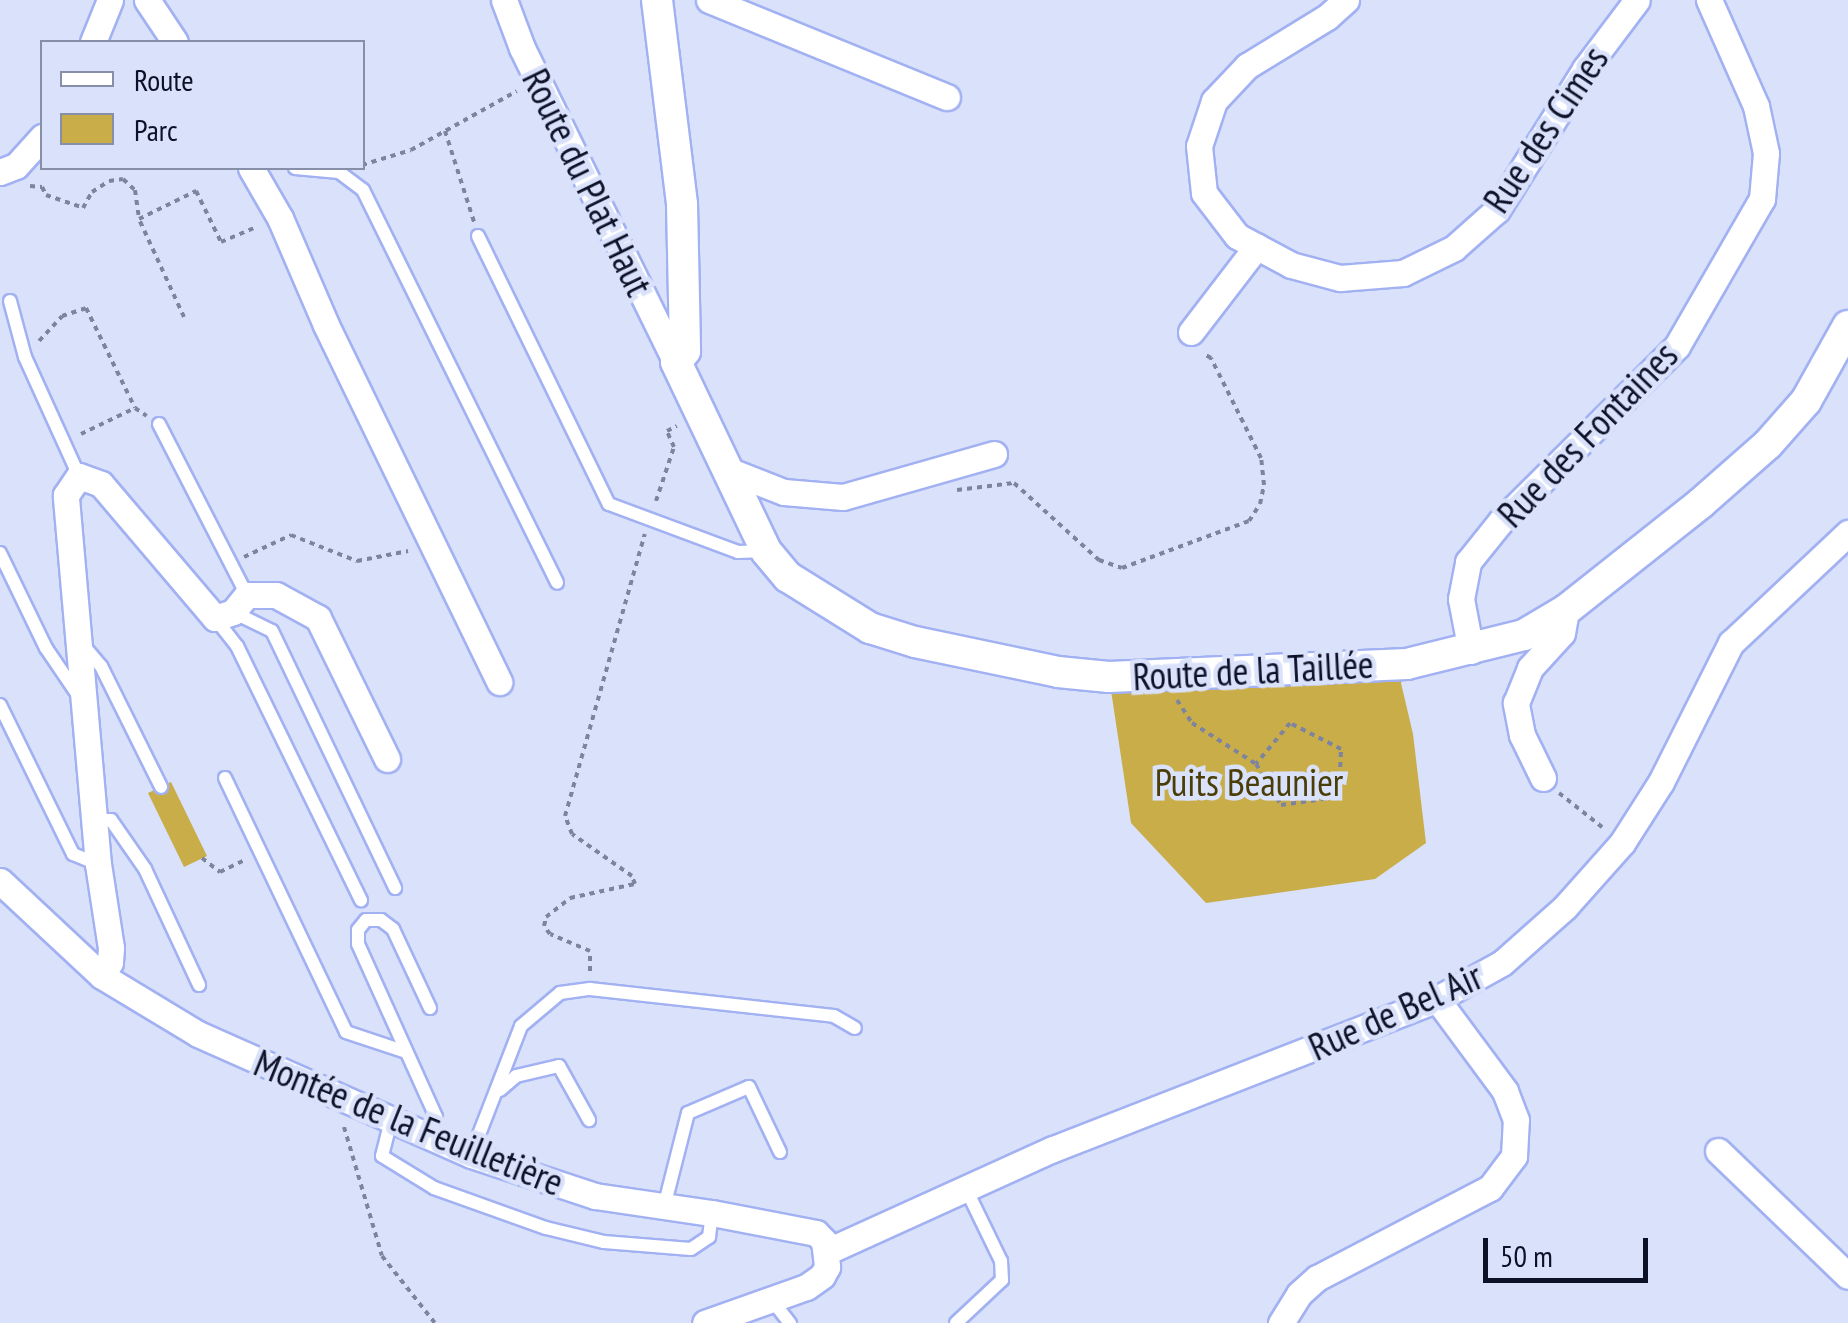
<!DOCTYPE html>
<html>
<head>
<meta charset="utf-8">
<style>
  body { margin:0 }
  #map { position:relative; width:1848px; height:1323px; overflow:hidden; background:#d9e1fb; font-family:"PT Sans Narrow",sans-serif }
  div>[style] { position:absolute }
  .green>* { inset:0; background:#c9ad48 }
  .path>* { height:4px; margin-top:-2px; transform-origin:0; background:repeating-linear-gradient(90deg,#7e849d 0 5px,transparent 0 10px) }
  .roads { filter:drop-shadow(2px 0 #a2b1f2) drop-shadow(-2px 0 #a2b1f2) drop-shadow(0 2px #a2b1f2) drop-shadow(0 -2px #a2b1f2) }
  .service>* { height:12px; margin:-6px; padding:0 6px; transform-origin:6px; border-radius:6px; background:#fff }
  .minor>* { height:25px; margin:-12.5px; padding:0 12.5px; transform-origin:12.5px; border-radius:12.5px; background:#fff }
  .tertiary>* { height:30px; margin:-15px; padding:0 15px; transform-origin:15px; border-radius:15px; background:#fff }
  span { translate:-50% -50%; white-space:nowrap; text-align:center; line-height:1.15; -webkit-text-stroke:9px #d9e1fb; paint-order:stroke }
  .street-label { font-size:38px; color:#0d1128 }
  .park-label { font-size:38px; color:#4a3d06 }
  .legend { position:absolute; left:40px; top:40px; width:325px; height:130px; box-sizing:border-box; background:#d9e1fb; border:2px solid #878ea7; margin:0; padding:12px 18px; list-style:none; font-size:30px; color:#0d1128 }
  .legend li { display:flex; align-items:center; gap:20px; height:50px }
  .legend b { width:50px; border:2px solid #878ea7 }
  .scale { position:absolute; left:1483px; top:1238px; width:165px; height:45px; box-sizing:border-box; border:5px solid #0d1128; border-top:0; padding-left:12px; font-size:30px; line-height:35px; white-space:nowrap; color:#0d1128; -webkit-text-stroke:8px #d9e1fb; paint-order:stroke }
</style>
</head>
<body>
<div id="map">
  <div class="green">
    <div style="clip-path:polygon(1407px 664px,1401px 683px,1413px 734px,1426px 843px,1375px 879px,1206px 903px,1131px 823px,1109px 677px)"></div>
    <div style="clip-path:polygon(171px 782px,207px 856px,184px 867px,148px 793px)"></div>
  </div>
  <div class="path">
    <div style="left:445px;top:131px;width:96px;rotate:72.3deg"></div>
    <div style="left:362px;top:165px;width:51px;rotate:-17deg"></div>
    <div style="left:411px;top:150px;width:121px;rotate:-29.1deg"></div>
    <div style="left:30px;top:186px;width:12px;rotate:5deg"></div>
    <div style="left:42px;top:187px;width:9px;rotate:63deg"></div>
    <div style="left:46px;top:195px;width:39px;rotate:19deg"></div>
    <div style="left:83px;top:208px;width:18px;rotate:-61deg"></div>
    <div style="left:92px;top:192px;width:20px;rotate:-33deg"></div>
    <div style="left:109px;top:181px;width:14px;rotate:-8deg"></div>
    <div style="left:123px;top:179px;width:16px;rotate:43deg"></div>
    <div style="left:135px;top:190px;width:29px;rotate:82deg"></div>
    <div style="left:184px;top:317px;width:108px;rotate:-114.7deg"></div>
    <div style="left:139px;top:219px;width:64px;rotate:-26.2deg"></div>
    <div style="left:196px;top:191px;width:57px;rotate:63.9deg"></div>
    <div style="left:221px;top:242px;width:39px;rotate:-23deg"></div>
    <div style="left:39px;top:341px;width:34px;rotate:-47deg"></div>
    <div style="left:62px;top:316px;width:25px;rotate:-18deg"></div>
    <div style="left:86px;top:308px;width:111px;rotate:63.9deg"></div>
    <div style="left:135px;top:408px;width:14px;rotate:34deg"></div>
    <div style="left:81px;top:434px;width:60px;rotate:-25.7deg"></div>
    <div style="left:957px;top:490px;width:57px;rotate:-7deg"></div>
    <div style="left:1014px;top:483px;width:115px;rotate:42.2deg"></div>
    <div style="left:1099px;top:560px;width:24px;rotate:19deg"></div>
    <div style="left:1122px;top:568px;width:135px;rotate:-20.3deg"></div>
    <div style="left:1249px;top:521px;width:20px;rotate:-57deg"></div>
    <div style="left:1260px;top:504px;width:19px;rotate:-78deg"></div>
    <div style="left:1264px;top:485px;width:27px;rotate:-96deg"></div>
    <div style="left:1261px;top:458px;width:112px;rotate:-116.6deg"></div>
    <div style="left:1211px;top:358px;width:8px;rotate:-150deg"></div>
    <div style="left:656px;top:501px;width:57px;rotate:-71.6deg"></div>
    <div style="left:674px;top:447px;width:17px;rotate:-114deg"></div>
    <div style="left:667px;top:431px;width:11px;rotate:-27deg"></div>
    <div style="left:244px;top:557px;width:52px;rotate:-25.1deg"></div>
    <div style="left:291px;top:535px;width:71px;rotate:21.5deg"></div>
    <div style="left:357px;top:561px;width:52px;rotate:-11.1deg"></div>
    <div style="left:1177px;top:700px;width:27px;rotate:57deg"></div>
    <div style="left:1192px;top:723px;width:76px;rotate:32.6deg"></div>
    <div style="left:1256px;top:764px;width:48px;rotate:58.6deg"></div>
    <div style="left:1281px;top:805px;width:59px;rotate:-7.9deg"></div>
    <div style="left:1339px;top:797px;width:48px;rotate:-87.6deg"></div>
    <div style="left:1341px;top:749px;width:57px;rotate:-153deg"></div>
    <div style="left:1290px;top:723px;width:53px;rotate:129.7deg"></div>
    <div style="left:1559px;top:793px;width:55px;rotate:38.3deg"></div>
    <div style="left:202px;top:858px;width:23px;rotate:38deg"></div>
    <div style="left:220px;top:872px;width:28px;rotate:-26deg"></div>
    <div style="left:590px;top:971px;width:20px;rotate:-90deg"></div>
    <div style="left:590px;top:951px;width:43px;rotate:-157deg"></div>
    <div style="left:550px;top:934px;width:10px;rotate:-127deg"></div>
    <div style="left:544px;top:926px;width:9px;rotate:-77deg"></div>
    <div style="left:546px;top:917px;width:31px;rotate:-38deg"></div>
    <div style="left:570px;top:898px;width:66px;rotate:-12.2deg"></div>
    <div style="left:635px;top:884px;width:9px;rotate:-111deg"></div>
    <div style="left:632px;top:876px;width:73px;rotate:-145deg"></div>
    <div style="left:572px;top:834px;width:19px;rotate:-111deg"></div>
    <div style="left:565px;top:816px;width:293px;rotate:-74.2deg"></div>
    <div style="left:344px;top:1127px;width:134px;rotate:73.6deg"></div>
    <div style="left:382px;top:1256px;width:85px;rotate:51.7deg"></div>
  </div>
  <div class="roads">
    <div class="service">
      <div style="left:295px;top:168px;width:44px;rotate:5.2deg"></div>
      <div style="left:339px;top:172px;width:30px;rotate:37deg"></div>
      <div style="left:363px;top:190px;width:438px;rotate:63.7deg"></div>
      <div style="left:478px;top:236px;width:298px;rotate:64deg"></div>
      <div style="left:609px;top:504px;width:138px;rotate:20.4deg"></div>
      <div style="left:738px;top:552px;width:27px;rotate:-2deg"></div>
      <div style="left:10px;top:301px;width:58px;rotate:75deg"></div>
      <div style="left:25px;top:357px;width:131px;rotate:65.6deg"></div>
      <div style="left:159px;top:424px;width:192px;rotate:62.8deg"></div>
      <div style="left:0;top:553px;width:106px;rotate:64.2deg"></div>
      <div style="left:46px;top:648px;width:57px;rotate:55.8deg"></div>
      <div style="left:233px;top:612px;width:43px;rotate:26deg"></div>
      <div style="left:272px;top:631px;width:285px;rotate:64.4deg"></div>
      <div style="left:215px;top:618px;width:36px;rotate:52deg"></div>
      <div style="left:237px;top:646px;width:283px;rotate:64deg"></div>
      <div style="left:84px;top:646px;width:26px;rotate:50deg"></div>
      <div style="left:101px;top:666px;width:135px;rotate:63.6deg"></div>
      <div style="left:0;top:705px;width:166px;rotate:63.9deg"></div>
      <div style="left:73px;top:854px;width:27px;rotate:22deg"></div>
      <div style="left:225px;top:778px;width:281px;rotate:64.5deg"></div>
      <div style="left:346px;top:1032px;width:63px;rotate:18.4deg"></div>
      <div style="left:95px;top:820px;width:16px"></div>
      <div style="left:111px;top:820px;width:60px;rotate:55.2deg"></div>
      <div style="left:145px;top:869px;width:128px;rotate:65deg"></div>
      <div style="left:430px;top:1008px;width:87px;rotate:-115.1deg"></div>
      <div style="left:393px;top:929px;width:15px;rotate:-143deg"></div>
      <div style="left:381px;top:920px;width:15px;rotate:180deg"></div>
      <div style="left:366px;top:920px;width:13px;rotate:129deg"></div>
      <div style="left:358px;top:930px;width:14px;rotate:90deg"></div>
      <div style="left:358px;top:944px;width:190px;rotate:65.7deg"></div>
      <div style="left:436px;top:1117px;width:21px;rotate:104deg"></div>
      <div style="left:500px;top:1090px;width:21px;rotate:-41deg"></div>
      <div style="left:516px;top:1076px;width:44px;rotate:-13.1deg"></div>
      <div style="left:559px;top:1066px;width:62px;rotate:60.9deg"></div>
      <div style="left:391px;top:1120px;width:37px;rotate:104deg"></div>
      <div style="left:382px;top:1156px;width:61px;rotate:31.6deg"></div>
      <div style="left:434px;top:1188px;width:119px;rotate:19.7deg"></div>
      <div style="left:546px;top:1228px;width:60px;rotate:13.6deg"></div>
      <div style="left:604px;top:1242px;width:87px;rotate:4.6deg"></div>
      <div style="left:691px;top:1249px;width:22px;rotate:-34deg"></div>
      <div style="left:709px;top:1237px;width:24px;rotate:-83deg"></div>
      <div style="left:471px;top:1155px;width:138px;rotate:-68.8deg"></div>
      <div style="left:521px;top:1026px;width:51px;rotate:-40.2deg"></div>
      <div style="left:560px;top:993px;width:30px;rotate:-8deg"></div>
      <div style="left:590px;top:989px;width:245px;rotate:6.3deg"></div>
      <div style="left:834px;top:1016px;width:24px;rotate:30deg"></div>
      <div style="left:664px;top:1207px;width:97px;rotate:-75.7deg"></div>
      <div style="left:688px;top:1113px;width:66px;rotate:-23.1deg"></div>
      <div style="left:749px;top:1087px;width:72px;rotate:64.5deg"></div>
      <div style="left:771px;top:1299px;width:31px;rotate:52deg"></div>
      <div style="left:956px;top:1323px;width:63px;rotate:-43.1deg"></div>
      <div style="left:1002px;top:1280px;width:19px;rotate:-93deg"></div>
      <div style="left:1001px;top:1261px;width:78px;rotate:-115.9deg"></div>
    </div>
    <div class="minor">
      <div style="left:147px;top:0;width:50px;rotate:56.3deg"></div>
      <div style="left:504px;top:0;width:51px;rotate:69.4deg"></div>
      <div style="left:522px;top:48px;width:350px;rotate:63.9deg"></div>
      <div style="left:709px;top:0;width:257px;rotate:22.2deg"></div>
      <div style="left:1346px;top:0;width:25px;rotate:138deg"></div>
      <div style="left:1327px;top:17px;width:94px;rotate:148.5deg"></div>
      <div style="left:1247px;top:66px;width:48px;rotate:133.3deg"></div>
      <div style="left:1214px;top:101px;width:47px;rotate:108.4deg"></div>
      <div style="left:1199px;top:146px;width:47px;rotate:83.9deg"></div>
      <div style="left:1204px;top:193px;width:54px;rotate:52.5deg"></div>
      <div style="left:1237px;top:236px;width:61px;rotate:28.2deg"></div>
      <div style="left:1291px;top:265px;width:51px;rotate:14.9deg"></div>
      <div style="left:1340px;top:278px;width:63px;rotate:-4.5deg"></div>
      <div style="left:1403px;top:273px;width:57px;rotate:-26.1deg"></div>
      <div style="left:1454px;top:248px;width:57px;rotate:-41.5deg"></div>
      <div style="left:1497px;top:210px;width:166px;rotate:-58deg"></div>
      <div style="left:1585px;top:69px;width:86px;rotate:-53deg"></div>
      <div style="left:93px;top:42px;width:45px;rotate:-68deg"></div>
      <div style="left:251px;top:168px;width:58px;rotate:59.9deg"></div>
      <div style="left:280px;top:218px;width:116px;rotate:66.7deg"></div>
      <div style="left:326px;top:325px;width:397px;rotate:64.1deg"></div>
      <div style="left:0;top:172px;width:17px;rotate:-21deg"></div>
      <div style="left:16px;top:166px;width:39px;rotate:-48deg"></div>
      <div style="left:1191px;top:332px;width:108px;rotate:-52.5deg"></div>
      <div style="left:730px;top:471px;width:58px;rotate:21.3deg"></div>
      <div style="left:784px;top:492px;width:59px;rotate:4.8deg"></div>
      <div style="left:843px;top:497px;width:157px;rotate:-15.9deg"></div>
      <div style="left:1471px;top:651px;width:53px;rotate:-100.9deg"></div>
      <div style="left:1461px;top:599px;width:38px;rotate:-79deg"></div>
      <div style="left:1468px;top:562px;width:53px;rotate:-51.2deg"></div>
      <div style="left:1501px;top:521px;width:248px;rotate:-44.8deg"></div>
      <div style="left:1677px;top:346px;width:170px;rotate:-60deg"></div>
      <div style="left:1762px;top:199px;width:46px;rotate:-85deg"></div>
      <div style="left:1766px;top:153px;width:48px;rotate:-102deg"></div>
      <div style="left:1756px;top:106px;width:116px;rotate:-113.9deg"></div>
      <div style="left:1543px;top:778px;width:48px;rotate:-116deg"></div>
      <div style="left:1522px;top:735px;width:33px;rotate:-101deg"></div>
      <div style="left:1516px;top:703px;width:38px;rotate:-68deg"></div>
      <div style="left:1530px;top:668px;width:47px;rotate:-47.6deg"></div>
      <div style="left:1562px;top:633px;width:23px;rotate:-80deg"></div>
      <div style="left:0;top:881px;width:139px;rotate:43deg"></div>
      <div style="left:102px;top:976px;width:112px;rotate:31.1deg"></div>
      <div style="left:198px;top:1034px;width:299px;rotate:23.9deg"></div>
      <div style="left:471px;top:1155px;width:131px;rotate:18.3deg"></div>
      <div style="left:595px;top:1196px;width:118px;rotate:8.3deg"></div>
      <div style="left:712px;top:1213px;width:106px;rotate:10.9deg"></div>
      <div style="left:816px;top:1233px;width:11px;rotate:45deg"></div>
      <div style="left:824px;top:1241px;width:26px;rotate:83deg"></div>
      <div style="left:827px;top:1267px;width:10px;rotate:119deg"></div>
      <div style="left:822px;top:1276px;width:19px;rotate:145deg"></div>
      <div style="left:806px;top:1287px;width:107px;rotate:160.4deg"></div>
      <div style="left:102px;top:976px;width:16px;rotate:-60deg"></div>
      <div style="left:110px;top:962px;width:14px;rotate:-86deg"></div>
      <div style="left:111px;top:948px;width:85px;rotate:-98.8deg"></div>
      <div style="left:98px;top:864px;width:370px;rotate:-95deg"></div>
      <div style="left:66px;top:495px;width:23px;rotate:-56deg"></div>
      <div style="left:79px;top:476px;width:23px;rotate:20deg"></div>
      <div style="left:101px;top:484px;width:176px;rotate:49.6deg"></div>
      <div style="left:215px;top:618px;width:19px;rotate:-18deg"></div>
      <div style="left:233px;top:612px;width:22px;rotate:-51deg"></div>
      <div style="left:247px;top:595px;width:29px"></div>
      <div style="left:276px;top:595px;width:48px;rotate:28.7deg"></div>
      <div style="left:318px;top:618px;width:157px;rotate:63.9deg"></div>
      <div style="left:1718px;top:1151px;width:180px;rotate:43.9deg"></div>
      <div style="left:828px;top:1251px;width:247px;rotate:-24.4deg"></div>
      <div style="left:1053px;top:1149px;width:412px;rotate:-21.3deg"></div>
      <div style="left:1437px;top:999px;width:74px;rotate:-29deg"></div>
      <div style="left:1502px;top:963px;width:84px;rotate:-41.6deg"></div>
      <div style="left:1565px;top:907px;width:86px;rotate:-48.3deg"></div>
      <div style="left:1622px;top:843px;width:72px;rotate:-57.4deg"></div>
      <div style="left:1661px;top:782px;width:156px;rotate:-63.3deg"></div>
      <div style="left:1731px;top:643px;width:161px;rotate:-43.2deg"></div>
      <div style="left:1281px;top:1323px;width:34px;rotate:-58deg"></div>
      <div style="left:1299px;top:1294px;width:24px;rotate:-42deg"></div>
      <div style="left:1317px;top:1278px;width:195px;rotate:-27.5deg"></div>
      <div style="left:1490px;top:1188px;width:40px;rotate:-53deg"></div>
      <div style="left:1514px;top:1156px;width:36px;rotate:-87deg"></div>
      <div style="left:1516px;top:1120px;width:31px;rotate:-111deg"></div>
      <div style="left:1505px;top:1091px;width:114px;rotate:-126.5deg"></div>
    </div>
    <div class="tertiary">
      <div style="left:657px;top:0;width:206px;rotate:83deg"></div>
      <div style="left:682px;top:204px;width:147px;rotate:88.8deg"></div>
      <div style="left:685px;top:351px;width:14px;rotate:129deg"></div>
      <div style="left:676px;top:362px;width:209px;rotate:64.5deg"></div>
      <div style="left:766px;top:551px;width:34px;rotate:50deg"></div>
      <div style="left:788px;top:577px;width:97px;rotate:31.9deg"></div>
      <div style="left:870px;top:628px;width:47px;rotate:17.3deg"></div>
      <div style="left:915px;top:642px;width:146px;rotate:11.8deg"></div>
      <div style="left:1058px;top:672px;width:51px;rotate:5.6deg"></div>
      <div style="left:1109px;top:677px;width:298px;rotate:-2.5deg"></div>
      <div style="left:1407px;top:664px;width:121px;rotate:-13.9deg"></div>
      <div style="left:1524px;top:635px;width:49px;rotate:-30.8deg"></div>
      <div style="left:1566px;top:610px;width:172px;rotate:-38.4deg"></div>
      <div style="left:1701px;top:503px;width:89px;rotate:-41.4deg"></div>
      <div style="left:1768px;top:444px;width:57px;rotate:-48.5deg"></div>
      <div style="left:1806px;top:401px;width:86px;rotate:-60.8deg"></div>
    </div>
  </div>
  <div class="street-label">
    <span style="left:1545px;top:129px;rotate:-56deg">Rue des Cimes</span>
    <span style="left:588px;top:182px;rotate:64deg">Route du Plat Haut</span>
    <span style="left:1587px;top:434px;rotate:-46deg">Rue des Fontaines</span>
    <span style="left:1253px;top:670px;rotate:-3deg">Route de la Taillée</span>
    <span style="left:1395px;top:1011px;rotate:-24deg">Rue de Bel Air</span>
    <span style="left:409px;top:1122px;rotate:22deg">Montée de la Feuilletière</span>
  </div>
  <div class="park-label">
    <span style="left:1249px;top:782px">Puits Beaunier</span>
  </div>
  <ul class="legend">
  <li><b style="height:12px;background:#fff"></b>Route</li>
  <li><b style="height:28px;background:#c9ad48"></b>Parc</li>
  </ul>
  <div class="scale">50 m</div>
</div>
</body>
</html>
